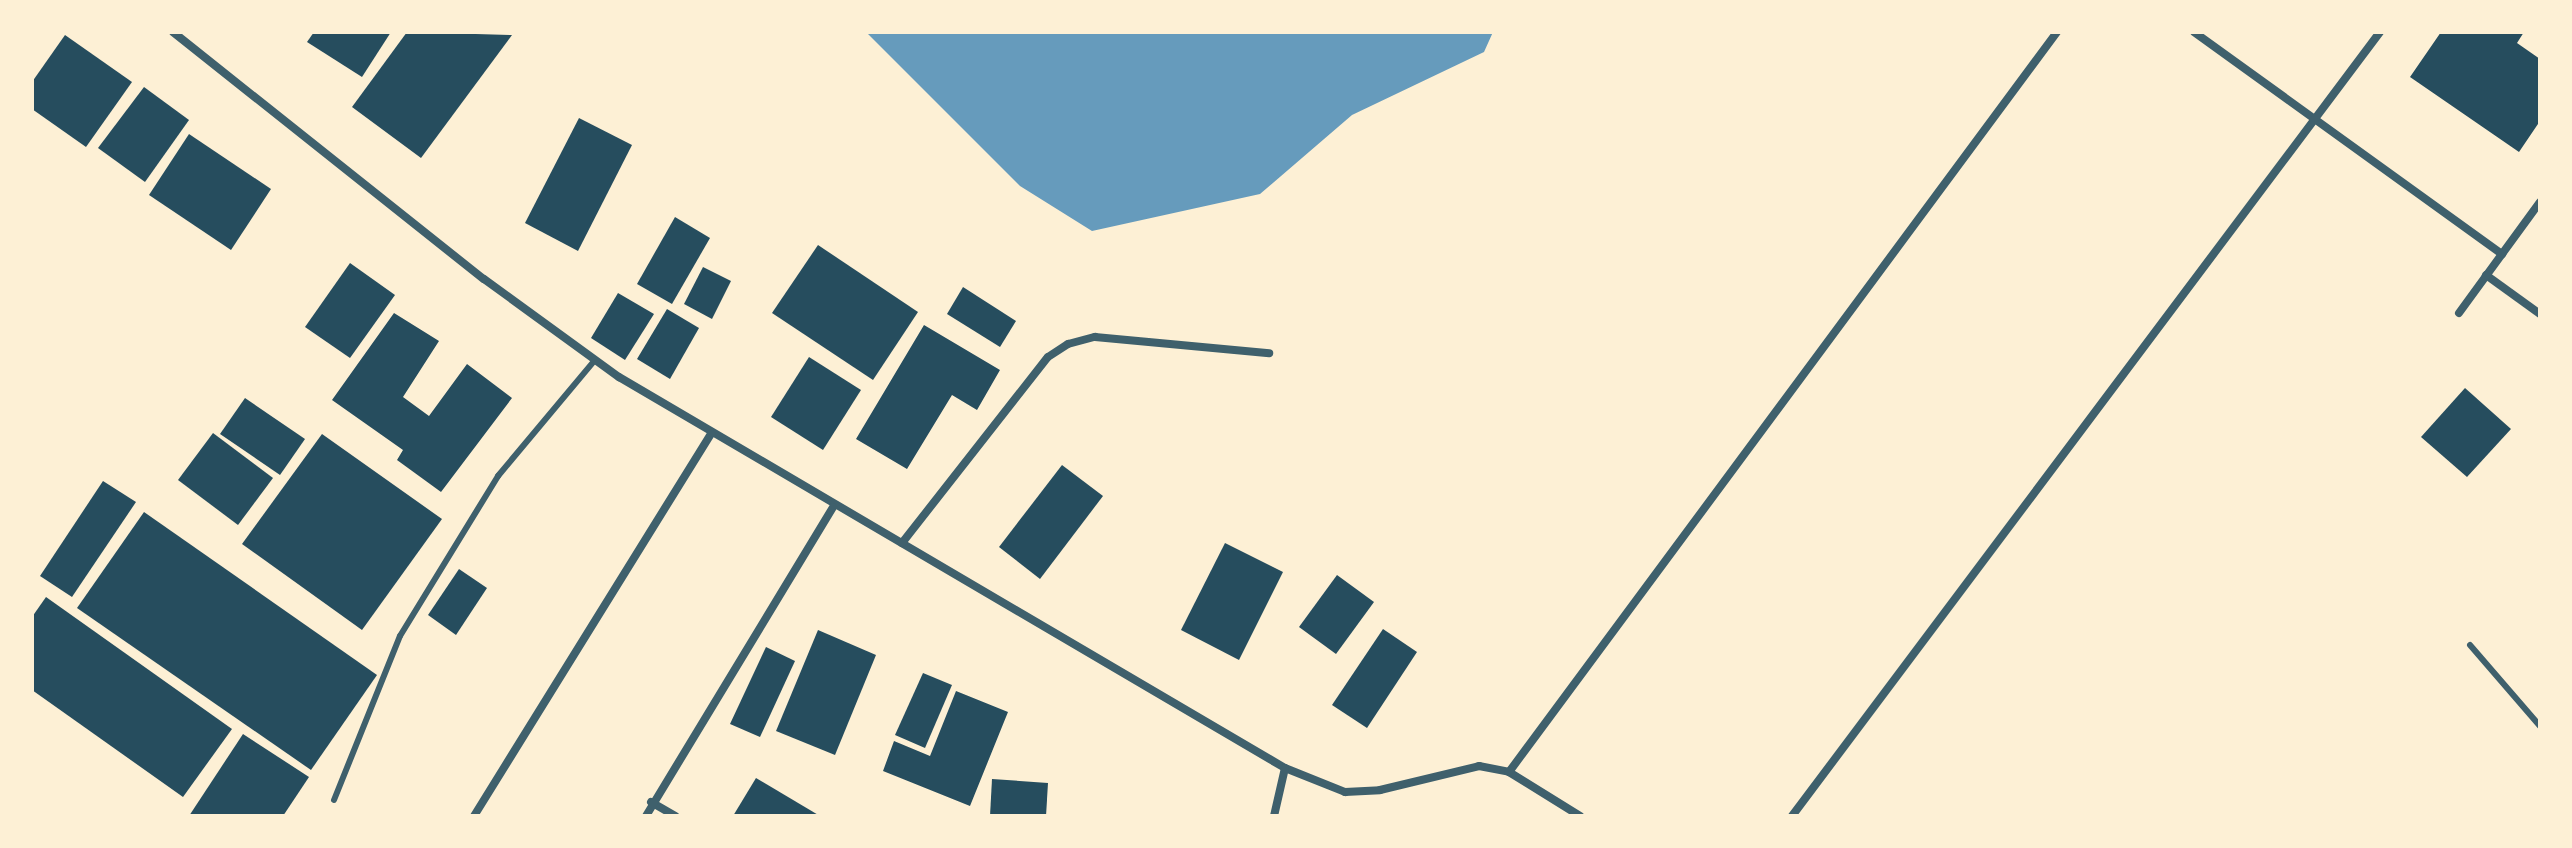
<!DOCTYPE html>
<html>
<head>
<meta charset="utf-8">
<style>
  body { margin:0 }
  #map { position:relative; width:2572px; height:848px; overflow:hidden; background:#fdf0d5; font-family:Helvetica,sans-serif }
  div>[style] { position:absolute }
  .water>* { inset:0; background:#669bbc }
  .building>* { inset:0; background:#264d5e }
  .service>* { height:6px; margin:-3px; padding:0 3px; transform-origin:3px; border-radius:3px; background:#3f606c }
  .minor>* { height:8px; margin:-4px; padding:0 4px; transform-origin:4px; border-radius:4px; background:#3f606c }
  span { translate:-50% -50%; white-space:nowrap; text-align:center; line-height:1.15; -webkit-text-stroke:6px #fdf0d5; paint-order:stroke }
  .frame { position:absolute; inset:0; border:34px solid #fdf0d5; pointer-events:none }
</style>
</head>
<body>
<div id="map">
  <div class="water">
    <div style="clip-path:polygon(866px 32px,1493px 32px,1484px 52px,1352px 115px,1260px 194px,1092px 231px,1020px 186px)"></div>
  </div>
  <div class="building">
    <div style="clip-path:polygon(314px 32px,391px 32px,362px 77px,307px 42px)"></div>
    <div style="clip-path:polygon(407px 32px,512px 35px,421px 158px,352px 107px)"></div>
    <div style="clip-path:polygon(2441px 32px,2524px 32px,2517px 43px,2540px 59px,2540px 121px,2519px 152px,2410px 77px)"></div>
    <div style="clip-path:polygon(65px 35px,132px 82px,86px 147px,32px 109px,32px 82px)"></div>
    <div style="clip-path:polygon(144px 87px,189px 120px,145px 182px,98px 148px)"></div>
    <div style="clip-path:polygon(579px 118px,632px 145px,578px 251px,525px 223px)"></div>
    <div style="clip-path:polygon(189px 134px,271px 189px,231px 250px,149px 195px)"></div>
    <div style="clip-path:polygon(675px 217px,710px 238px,672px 304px,637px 284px)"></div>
    <div style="clip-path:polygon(818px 245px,918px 312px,873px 380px,772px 313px)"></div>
    <div style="clip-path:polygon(350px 263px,395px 295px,350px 358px,305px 327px)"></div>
    <div style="clip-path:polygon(703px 267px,731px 281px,712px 319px,684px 304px)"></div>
    <div style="clip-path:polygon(963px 287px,1016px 321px,1000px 347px,947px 314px)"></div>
    <div style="clip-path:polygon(618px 293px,654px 314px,625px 360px,591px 338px)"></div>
    <div style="clip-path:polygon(667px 309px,699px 328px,670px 379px,637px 359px)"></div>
    <div style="clip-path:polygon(394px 313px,439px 341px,403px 397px,429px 416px,467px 364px,512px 398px,441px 492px,397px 460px,403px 450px,332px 400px)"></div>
    <div style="clip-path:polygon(924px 325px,1000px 370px,977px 410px,952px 395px,907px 469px,856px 439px)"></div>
    <div style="clip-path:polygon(809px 357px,861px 390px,823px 450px,771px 417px)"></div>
    <div style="clip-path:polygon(2465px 388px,2511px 429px,2467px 477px,2421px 437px)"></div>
    <div style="clip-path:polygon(245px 398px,305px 439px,280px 475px,220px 434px)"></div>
    <div style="clip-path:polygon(213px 433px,273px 478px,238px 525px,178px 480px)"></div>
    <div style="clip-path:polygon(322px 434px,442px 519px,362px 630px,242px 544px)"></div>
    <div style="clip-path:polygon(1062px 465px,1103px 496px,1040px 579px,999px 547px)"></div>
    <div style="clip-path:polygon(103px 481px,136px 502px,72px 597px,40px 576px)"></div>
    <div style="clip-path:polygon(144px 512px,377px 675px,311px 770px,77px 608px)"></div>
    <div style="clip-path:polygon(1225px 543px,1283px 572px,1239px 660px,1181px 630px)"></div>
    <div style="clip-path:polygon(459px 569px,487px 588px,456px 635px,428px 615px)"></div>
    <div style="clip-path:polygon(1337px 575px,1374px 602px,1336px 654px,1299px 627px)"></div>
    <div style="clip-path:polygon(46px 597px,232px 729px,183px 797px,32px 690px,32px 617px)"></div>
    <div style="clip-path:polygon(1383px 629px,1417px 652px,1367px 728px,1332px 705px)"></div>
    <div style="clip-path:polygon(818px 630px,876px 655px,835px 755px,776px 731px)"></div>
    <div style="clip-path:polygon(766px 647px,795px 661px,760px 737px,730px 724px)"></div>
    <div style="clip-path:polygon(923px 673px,952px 685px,925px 748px,895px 735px)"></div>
    <div style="clip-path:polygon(956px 691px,1008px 712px,970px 806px,883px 771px,894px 741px,930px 756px)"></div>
    <div style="clip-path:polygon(243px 734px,309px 777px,283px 816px,189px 816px)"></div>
    <div style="clip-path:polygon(756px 778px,820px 816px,733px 816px)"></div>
    <div style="clip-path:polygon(992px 779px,1048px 783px,1046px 816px,990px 816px)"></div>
  </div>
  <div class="service">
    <div style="left:2470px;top:645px;width:107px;rotate:49.2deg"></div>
    <div style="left:334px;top:800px;width:177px;rotate:-68.1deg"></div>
    <div style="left:400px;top:636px;width:188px;rotate:-58.5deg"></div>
    <div style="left:498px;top:476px;width:151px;rotate:-50.1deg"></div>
  </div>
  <div class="minor">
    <div style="left:173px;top:32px;width:397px;rotate:38.5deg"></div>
    <div style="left:484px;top:279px;width:167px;rotate:36deg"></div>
    <div style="left:619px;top:377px;width:772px;rotate:30.42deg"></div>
    <div style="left:1285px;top:768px;width:65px;rotate:21.8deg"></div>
    <div style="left:1345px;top:792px;width:35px;rotate:-3deg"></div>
    <div style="left:1380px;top:790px;width:102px;rotate:-13.6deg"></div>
    <div style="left:1479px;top:766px;width:31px;rotate:11deg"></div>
    <div style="left:1509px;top:772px;width:84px;rotate:31.8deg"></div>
    <div style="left:2194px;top:32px;width:380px;rotate:35.8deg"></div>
    <div style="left:2486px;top:275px;width:67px;rotate:35.8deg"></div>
    <div style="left:2459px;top:313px;width:137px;rotate:-53.9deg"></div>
    <div style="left:902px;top:543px;width:236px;rotate:-51.9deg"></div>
    <div style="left:1048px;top:357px;width:24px;rotate:-33deg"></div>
    <div style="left:1068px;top:344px;width:28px;rotate:-15deg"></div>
    <div style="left:1095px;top:337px;width:175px;rotate:5.3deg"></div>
    <div style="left:1509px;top:772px;width:921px;rotate:-53.48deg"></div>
    <div style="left:651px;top:802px;width:28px;rotate:30deg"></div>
    <div style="left:474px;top:816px;width:450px;rotate:-58.2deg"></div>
    <div style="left:646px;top:816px;width:361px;rotate:-58.8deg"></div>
    <div style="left:1274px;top:816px;width:49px;rotate:-77.1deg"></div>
    <div style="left:1792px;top:816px;width:980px;rotate:-53.13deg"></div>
  </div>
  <div class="frame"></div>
</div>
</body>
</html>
